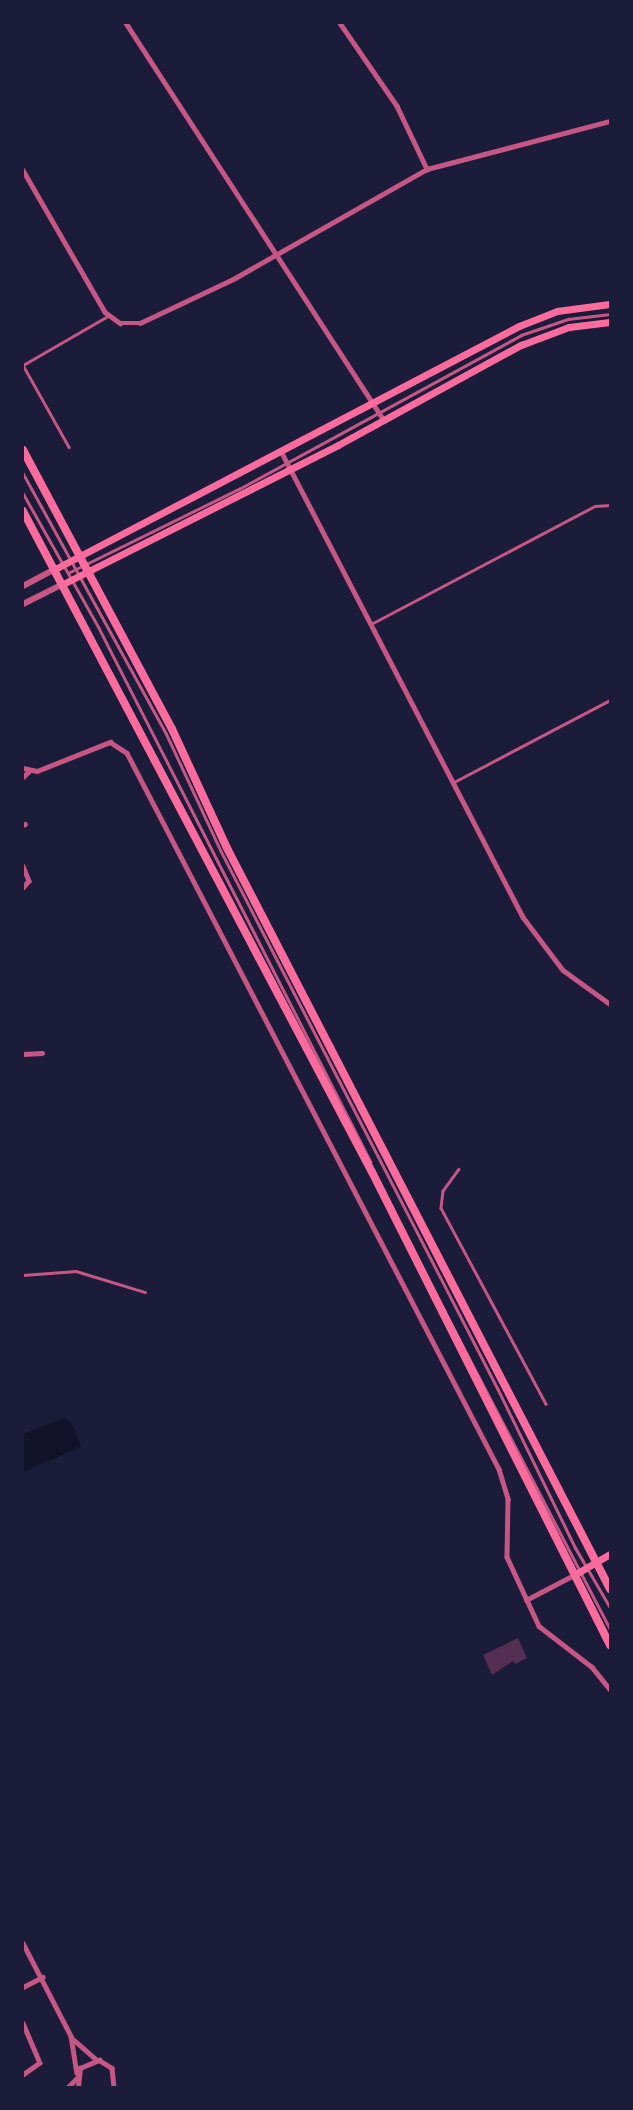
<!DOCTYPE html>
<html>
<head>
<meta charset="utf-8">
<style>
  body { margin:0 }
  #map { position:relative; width:633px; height:2110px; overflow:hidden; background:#1b1b3a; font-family:"Noto Serif",serif }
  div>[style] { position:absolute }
  .water>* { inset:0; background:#12122b }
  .building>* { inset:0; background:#542f53 }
  .service>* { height:2.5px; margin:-1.25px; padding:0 1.25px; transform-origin:1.25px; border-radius:1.25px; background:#c65784 }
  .minor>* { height:4.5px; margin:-2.25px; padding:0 2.25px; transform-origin:2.25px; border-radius:2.25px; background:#c65784 }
  .tertiary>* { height:6px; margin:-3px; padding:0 3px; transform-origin:3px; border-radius:3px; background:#c65784 }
  .secondary>* { height:7px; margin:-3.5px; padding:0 3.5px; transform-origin:3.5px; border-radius:3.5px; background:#ff6b9d }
  .primary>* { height:8px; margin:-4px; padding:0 4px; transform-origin:4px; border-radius:4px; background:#ff6b9d }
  span { translate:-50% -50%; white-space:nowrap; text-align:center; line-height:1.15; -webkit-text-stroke:5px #1b1b3a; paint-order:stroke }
  .frame { position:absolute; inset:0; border:24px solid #1b1b3a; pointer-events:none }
</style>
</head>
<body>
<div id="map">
  <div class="water">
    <div style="clip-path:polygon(65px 1418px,73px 1425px,81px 1447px,23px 1472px,23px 1434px)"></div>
  </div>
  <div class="building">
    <div style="clip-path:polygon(518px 1638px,527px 1658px,515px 1664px,513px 1661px,492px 1675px,483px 1655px)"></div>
  </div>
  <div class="service">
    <div style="left:23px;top:365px;width:98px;rotate:-30deg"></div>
    <div style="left:23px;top:365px;width:94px;rotate:60.7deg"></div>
    <div style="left:23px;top:473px;width:297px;rotate:61.2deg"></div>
    <div style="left:166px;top:733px;width:130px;rotate:65deg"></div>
    <div style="left:221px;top:851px;width:605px;rotate:62.76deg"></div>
    <div style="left:498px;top:1389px;width:176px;rotate:64deg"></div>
    <div style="left:575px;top:1547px;width:69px;rotate:59.7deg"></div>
    <div style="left:23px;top:493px;width:155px;rotate:60.6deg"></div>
    <div style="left:99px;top:628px;width:599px;rotate:63.01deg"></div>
    <div style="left:68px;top:573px;width:191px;rotate:-26.2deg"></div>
    <div style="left:239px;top:489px;width:321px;rotate:-28.6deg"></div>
    <div style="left:521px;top:335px;width:50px;rotate:-18.8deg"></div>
    <div style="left:568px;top:319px;width:42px;rotate:-6.8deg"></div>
    <div style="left:371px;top:624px;width:253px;rotate:-27.8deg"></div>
    <div style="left:595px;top:506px;width:15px;rotate:-4deg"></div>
    <div style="left:454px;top:782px;width:176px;rotate:-27.7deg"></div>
    <div style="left:459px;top:1169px;width:27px;rotate:126deg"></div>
    <div style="left:443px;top:1191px;width:17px;rotate:97deg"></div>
    <div style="left:441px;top:1208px;width:222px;rotate:61.8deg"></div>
    <div style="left:23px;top:1275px;width:53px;rotate:-4.3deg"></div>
    <div style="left:76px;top:1271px;width:72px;rotate:16.9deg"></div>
    <div style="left:426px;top:1275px;width:398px;rotate:62.5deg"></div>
  </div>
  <div class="minor">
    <div style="left:126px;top:23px;width:474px;rotate:57deg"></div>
    <div style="left:340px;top:23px;width:101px;rotate:55.5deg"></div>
    <div style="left:397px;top:106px;width:70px;rotate:64.5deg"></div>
    <div style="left:23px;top:170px;width:164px;rotate:60deg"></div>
    <div style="left:105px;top:312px;width:19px;rotate:36deg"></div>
    <div style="left:120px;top:323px;width:20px"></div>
    <div style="left:140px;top:323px;width:105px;rotate:-25.3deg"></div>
    <div style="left:235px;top:278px;width:221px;rotate:-29.6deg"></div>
    <div style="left:427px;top:169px;width:189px;rotate:-14.7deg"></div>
    <div style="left:281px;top:451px;width:525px;rotate:62.56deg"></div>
    <div style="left:523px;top:917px;width:66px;rotate:53deg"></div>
    <div style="left:563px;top:970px;width:58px;rotate:35.9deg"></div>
    <div style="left:23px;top:768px;width:14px;rotate:12deg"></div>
    <div style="left:37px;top:771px;width:79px;rotate:-21.7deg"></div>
    <div style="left:110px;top:742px;width:20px;rotate:33deg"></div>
    <div style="left:127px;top:753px;width:807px;rotate:62.55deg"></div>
    <div style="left:499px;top:1469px;width:31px;rotate:73deg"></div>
    <div style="left:508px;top:1499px;width:58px;rotate:91deg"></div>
    <div style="left:507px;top:1557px;width:76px;rotate:65.1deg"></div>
    <div style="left:539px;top:1626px;width:67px;rotate:37.7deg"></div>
    <div style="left:592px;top:1667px;width:28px;rotate:51deg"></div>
    <div style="left:23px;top:777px;width:8px;rotate:-45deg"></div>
    <div style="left:23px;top:825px;width:2px;rotate:-27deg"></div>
    <div style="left:23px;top:866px;width:16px;rotate:68deg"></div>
    <div style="left:29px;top:881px;width:9px;rotate:131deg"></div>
    <div style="left:23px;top:1054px;width:19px;rotate:-3deg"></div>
    <div style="left:526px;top:1600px;width:54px;rotate:-27.5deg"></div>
    <div style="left:23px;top:1943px;width:105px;rotate:62.7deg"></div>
    <div style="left:71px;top:2036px;width:37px;rotate:81deg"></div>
    <div style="left:23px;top:1987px;width:22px;rotate:-27deg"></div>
    <div style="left:23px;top:2023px;width:43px;rotate:67deg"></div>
    <div style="left:40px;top:2063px;width:21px;rotate:145deg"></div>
    <div style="left:74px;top:2040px;width:29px;rotate:41deg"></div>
    <div style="left:68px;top:2087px;width:13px;rotate:-45deg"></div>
    <div style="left:78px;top:2087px;width:19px;rotate:-84deg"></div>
    <div style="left:80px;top:2068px;width:21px;rotate:-23deg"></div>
    <div style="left:99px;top:2060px;width:15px;rotate:32deg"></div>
    <div style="left:112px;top:2068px;width:19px;rotate:84deg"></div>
  </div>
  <div class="tertiary">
    <div style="left:23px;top:586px;width:36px;rotate:-28deg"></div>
    <div style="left:23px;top:604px;width:45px;rotate:-26.6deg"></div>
  </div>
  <div class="secondary">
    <div style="left:55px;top:569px;width:524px;rotate:-27.64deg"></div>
    <div style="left:519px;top:326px;width:41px;rotate:-21.5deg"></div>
    <div style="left:557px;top:311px;width:53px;rotate:-7.5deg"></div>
    <div style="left:63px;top:584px;width:308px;rotate:-26.8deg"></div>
    <div style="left:338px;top:445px;width:209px;rotate:-28.7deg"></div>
    <div style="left:521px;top:345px;width:51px;rotate:-20.6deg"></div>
    <div style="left:569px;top:327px;width:41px;rotate:-7deg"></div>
    <div style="left:574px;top:1575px;width:42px;rotate:-30.3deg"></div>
  </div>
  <div class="primary">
    <div style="left:23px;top:450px;width:316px;rotate:61.9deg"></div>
    <div style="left:172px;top:729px;width:133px;rotate:65.2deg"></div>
    <div style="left:228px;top:850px;width:832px;rotate:62.66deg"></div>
    <div style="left:23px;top:511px;width:747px;rotate:62.17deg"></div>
    <div style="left:372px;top:1172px;width:530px;rotate:63.29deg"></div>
  </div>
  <div class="frame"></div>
</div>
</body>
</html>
